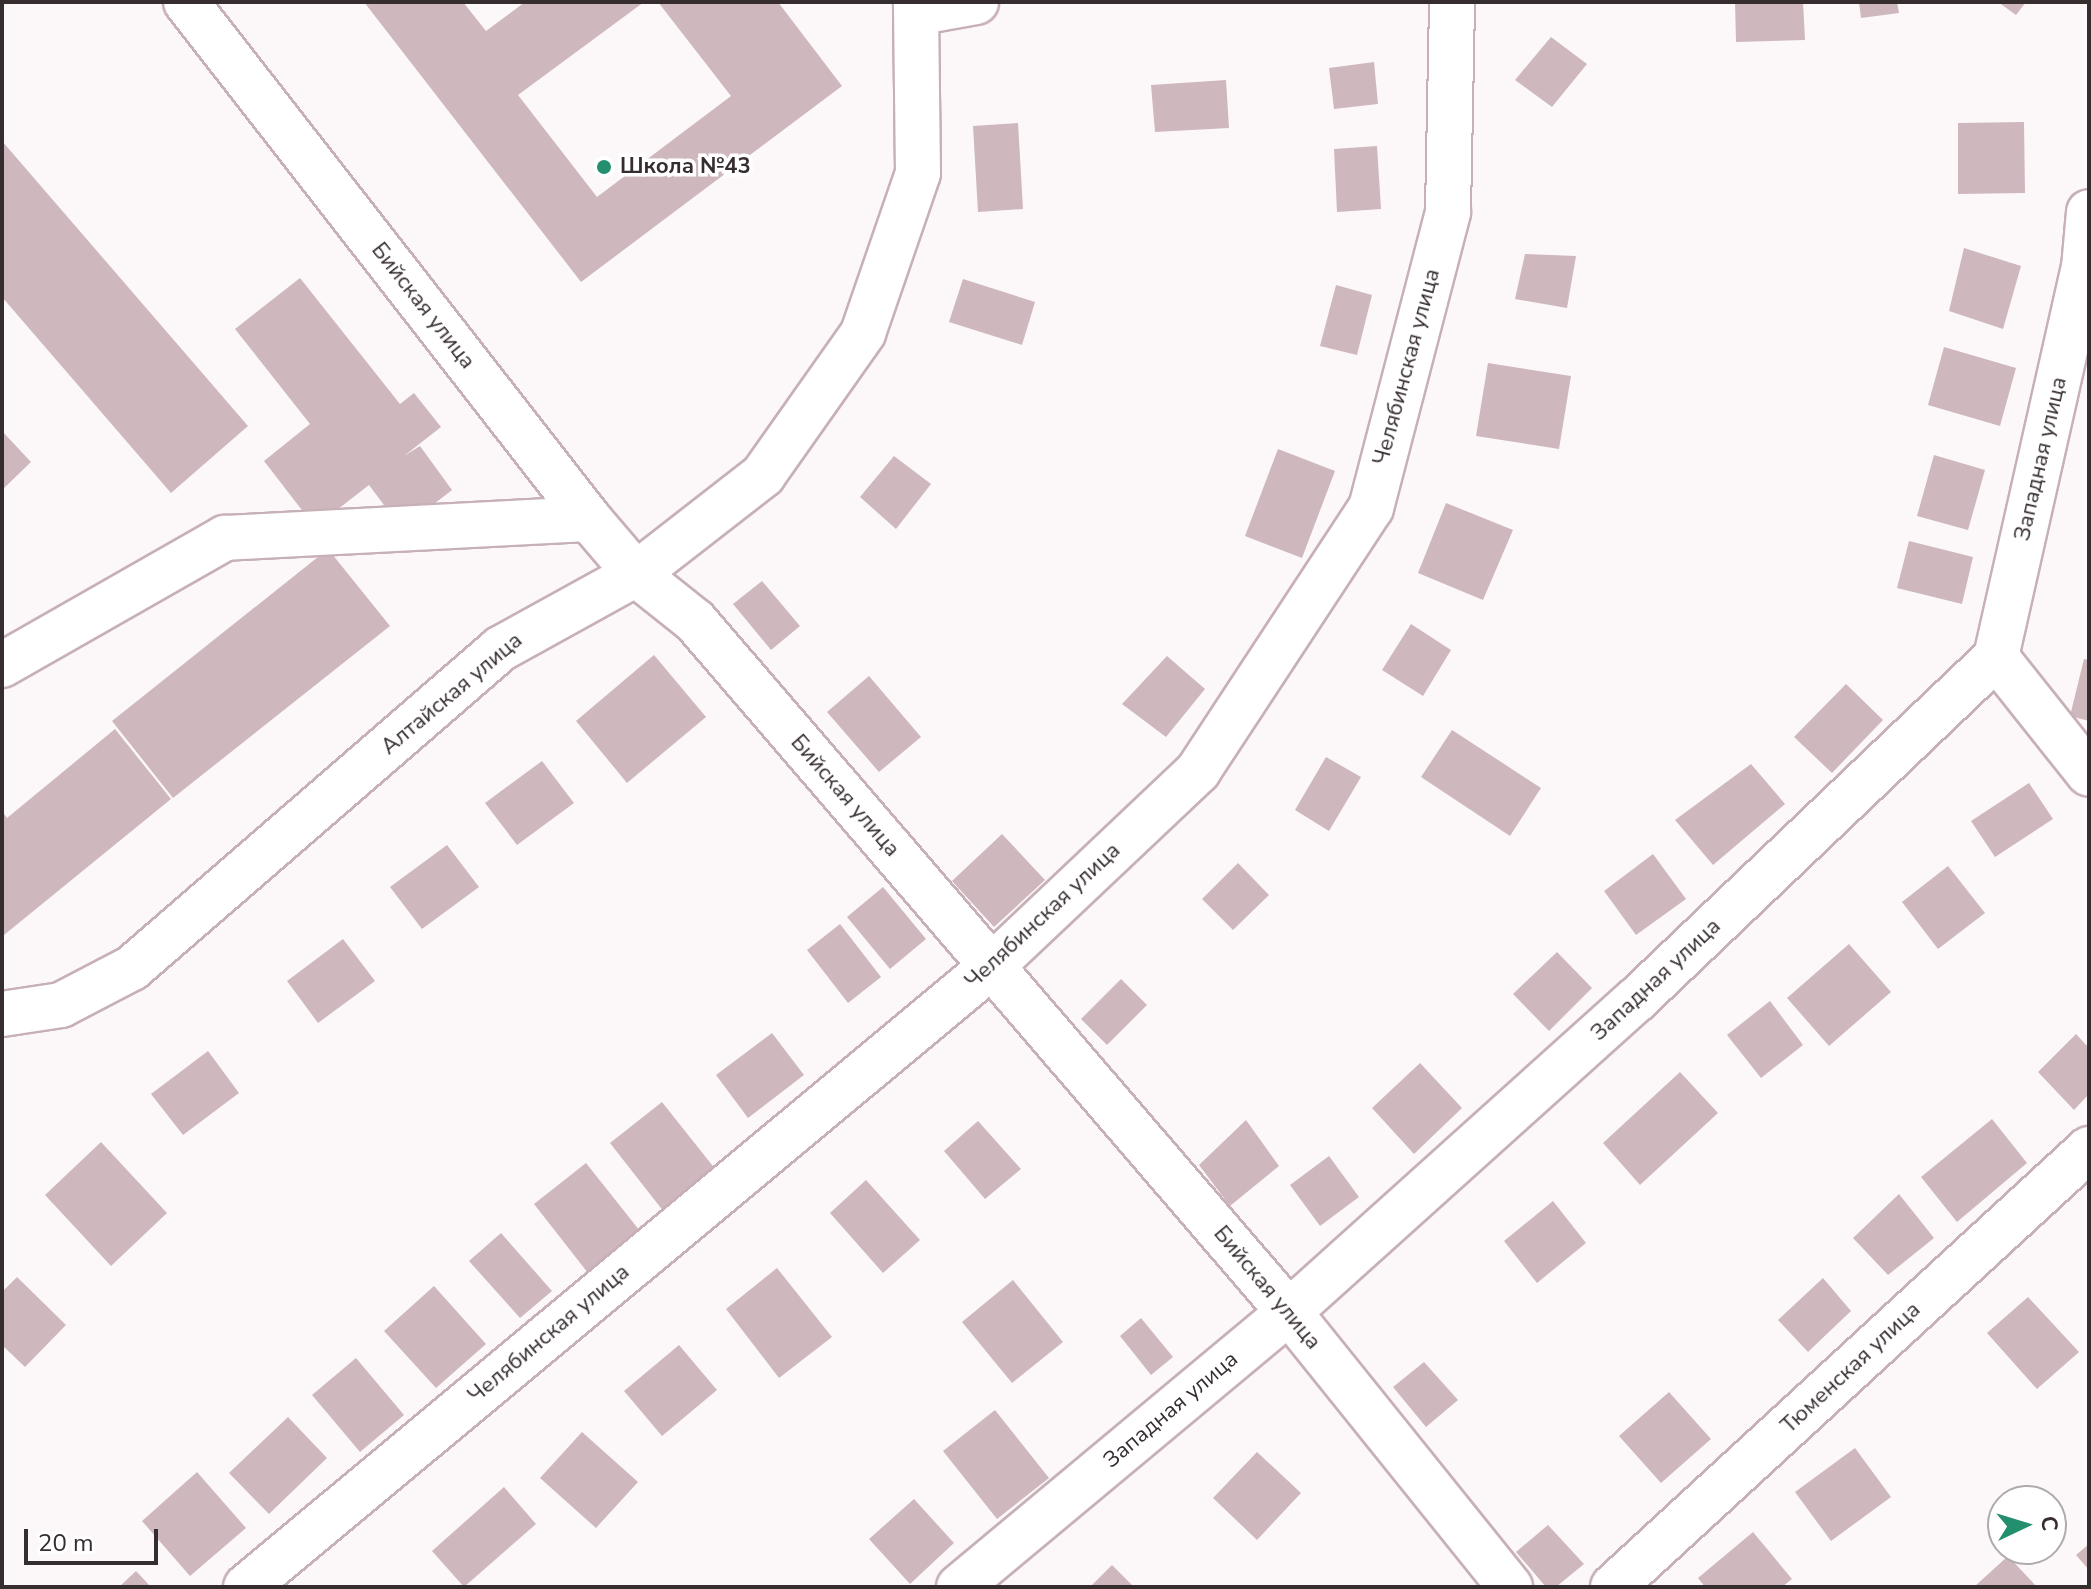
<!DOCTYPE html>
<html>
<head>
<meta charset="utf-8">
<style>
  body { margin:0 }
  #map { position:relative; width:2091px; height:1589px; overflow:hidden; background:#fcf8f9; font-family:"Nunito Sans",sans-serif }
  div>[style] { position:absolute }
  .building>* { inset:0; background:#cfb7be }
  .roads { filter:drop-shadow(2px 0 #c7b0b7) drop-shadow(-2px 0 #c7b0b7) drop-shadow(0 2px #c7b0b7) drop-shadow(0 -2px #c7b0b7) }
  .minor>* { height:44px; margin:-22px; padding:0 22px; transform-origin:22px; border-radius:22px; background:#fff }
  .dots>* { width:22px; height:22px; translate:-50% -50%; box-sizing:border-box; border:4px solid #fff; border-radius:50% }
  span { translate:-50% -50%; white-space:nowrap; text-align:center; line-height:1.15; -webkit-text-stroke:7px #fff; paint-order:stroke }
  .poi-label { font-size:22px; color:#362d2f; font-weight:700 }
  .left { translate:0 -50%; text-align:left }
  .street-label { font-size:22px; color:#362d2f }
  .frame { position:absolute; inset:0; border:4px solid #362d2f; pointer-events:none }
  .north { position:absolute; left:1987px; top:1485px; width:80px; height:80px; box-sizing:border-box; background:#fff; border:2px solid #afabac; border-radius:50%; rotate:86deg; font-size:22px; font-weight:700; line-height:32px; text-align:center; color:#362d2f }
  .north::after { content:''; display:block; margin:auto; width:28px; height:36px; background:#238f6f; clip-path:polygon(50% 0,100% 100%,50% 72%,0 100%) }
  .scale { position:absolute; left:24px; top:1529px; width:134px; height:36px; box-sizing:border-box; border:4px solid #362d2f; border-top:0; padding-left:10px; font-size:24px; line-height:28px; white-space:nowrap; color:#362d2f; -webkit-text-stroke:6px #fff; paint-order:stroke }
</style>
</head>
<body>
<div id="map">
  <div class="building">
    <div style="clip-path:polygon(364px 2px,463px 2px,486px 31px,525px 2px,644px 2px,518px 95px,597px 197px,731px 96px,658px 2px,778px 2px,842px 86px,581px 282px)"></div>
    <div style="clip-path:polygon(1735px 2px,1803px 2px,1805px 40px,1736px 42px)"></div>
    <div style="clip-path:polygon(1859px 2px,1897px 2px,1899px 13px,1861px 18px)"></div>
    <div style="clip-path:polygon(1998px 2px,2026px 2px,2016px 15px)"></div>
    <div style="clip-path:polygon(1551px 37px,1587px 64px,1552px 107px,1515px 80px)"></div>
    <div style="clip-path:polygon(1374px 62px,1378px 104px,1334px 109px,1329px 68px)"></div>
    <div style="clip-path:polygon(1226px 80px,1229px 128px,1155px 132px,1151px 85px)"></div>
    <div style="clip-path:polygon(2024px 122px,2025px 193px,1958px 194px,1958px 123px)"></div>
    <div style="clip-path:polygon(1018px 123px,1023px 209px,978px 212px,973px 126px)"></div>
    <div style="clip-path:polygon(2px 141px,248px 426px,171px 493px,2px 297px)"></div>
    <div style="clip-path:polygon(1377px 146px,1381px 209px,1337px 212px,1334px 149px)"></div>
    <div style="clip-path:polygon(1964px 248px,2021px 266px,2003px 329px,1949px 311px)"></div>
    <div style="clip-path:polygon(1525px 254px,1576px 256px,1567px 308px,1515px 299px)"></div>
    <div style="clip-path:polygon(300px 278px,400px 404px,414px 393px,441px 427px,404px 456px,420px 446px,452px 490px,402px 529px,369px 485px,315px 527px,264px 461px,310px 424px,235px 329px)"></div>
    <div style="clip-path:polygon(963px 279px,1035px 302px,1022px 345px,949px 322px)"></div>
    <div style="clip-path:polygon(1336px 285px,1372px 295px,1357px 355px,1320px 346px)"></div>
    <div style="clip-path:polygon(1944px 347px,2016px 368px,2000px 426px,1928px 405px)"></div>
    <div style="clip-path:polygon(1488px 363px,1571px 376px,1559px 449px,1476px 436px)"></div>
    <div style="clip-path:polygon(2px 431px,31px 462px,2px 490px)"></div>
    <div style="clip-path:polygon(1278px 449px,1335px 471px,1302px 558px,1245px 536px)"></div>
    <div style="clip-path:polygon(1934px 455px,1985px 470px,1968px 530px,1917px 516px)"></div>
    <div style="clip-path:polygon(894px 456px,931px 484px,896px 529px,860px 497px)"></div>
    <div style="clip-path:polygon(1446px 503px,1513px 530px,1483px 600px,1418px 573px)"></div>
    <div style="clip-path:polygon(1909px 541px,1973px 557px,1962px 604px,1897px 588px)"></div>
    <div style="clip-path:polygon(328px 549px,390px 626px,173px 798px,112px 721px)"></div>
    <div style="clip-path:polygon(762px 581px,800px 626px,771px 650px,733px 604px)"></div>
    <div style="clip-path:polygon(1411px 624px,1451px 650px,1423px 696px,1382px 670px)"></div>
    <div style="clip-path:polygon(654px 655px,706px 717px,627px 783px,576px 721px)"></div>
    <div style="clip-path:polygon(1167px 656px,1205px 689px,1166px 737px,1122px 704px)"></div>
    <div style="clip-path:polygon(2084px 659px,2089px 660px,2089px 721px,2070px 716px)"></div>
    <div style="clip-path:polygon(869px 676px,921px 737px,879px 772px,827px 712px)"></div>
    <div style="clip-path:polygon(1846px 684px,1883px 720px,1832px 773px,1794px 737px)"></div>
    <div style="clip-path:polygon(115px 729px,171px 799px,4px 935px,2px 811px,7px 818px)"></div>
    <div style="clip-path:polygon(1452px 730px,1541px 788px,1510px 836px,1421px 777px)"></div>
    <div style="clip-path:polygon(1326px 757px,1361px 777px,1329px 831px,1295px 810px)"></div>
    <div style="clip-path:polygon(542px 761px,574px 803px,517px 845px,485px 803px)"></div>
    <div style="clip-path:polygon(1751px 764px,1785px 804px,1713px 865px,1675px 820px)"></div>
    <div style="clip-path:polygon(2029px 783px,2053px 819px,1995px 857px,1971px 821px)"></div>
    <div style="clip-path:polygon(1002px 834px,1045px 880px,994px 927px,952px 881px)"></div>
    <div style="clip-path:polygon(447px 845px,479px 887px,422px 929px,390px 887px)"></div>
    <div style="clip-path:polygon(1653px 854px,1686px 899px,1636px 935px,1604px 891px)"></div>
    <div style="clip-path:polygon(1238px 863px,1269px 895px,1233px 930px,1202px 899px)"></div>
    <div style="clip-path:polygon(1948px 866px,1985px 913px,1938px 949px,1902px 902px)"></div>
    <div style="clip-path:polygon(883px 887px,926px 939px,890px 969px,847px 917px)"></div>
    <div style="clip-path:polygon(840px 924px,881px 977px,848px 1003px,807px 950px)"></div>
    <div style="clip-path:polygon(343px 939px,375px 981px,318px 1023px,287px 981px)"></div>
    <div style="clip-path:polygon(1849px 944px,1891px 992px,1829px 1046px,1787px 998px)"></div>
    <div style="clip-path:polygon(1557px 952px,1592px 988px,1549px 1031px,1513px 994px)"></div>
    <div style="clip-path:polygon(1121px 979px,1147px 1005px,1107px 1045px,1081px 1019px)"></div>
    <div style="clip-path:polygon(1770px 1001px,1803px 1045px,1761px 1078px,1727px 1035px)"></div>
    <div style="clip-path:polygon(772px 1033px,804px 1075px,748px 1118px,716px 1075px)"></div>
    <div style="clip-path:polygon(2076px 1034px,2089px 1048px,2089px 1094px,2074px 1110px,2038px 1072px)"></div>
    <div style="clip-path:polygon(208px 1051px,239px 1093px,183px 1135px,151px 1094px)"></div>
    <div style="clip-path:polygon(1420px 1063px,1462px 1108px,1414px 1154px,1372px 1108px)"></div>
    <div style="clip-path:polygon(1680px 1072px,1718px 1113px,1640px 1185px,1603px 1143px)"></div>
    <div style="clip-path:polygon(662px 1102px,716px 1170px,664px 1212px,610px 1143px)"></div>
    <div style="clip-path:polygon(1992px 1119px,2027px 1163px,1957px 1222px,1921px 1177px)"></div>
    <div style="clip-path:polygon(1246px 1120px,1279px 1166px,1230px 1206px,1199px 1165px)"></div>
    <div style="clip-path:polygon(978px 1121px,1021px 1169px,985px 1199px,944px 1151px)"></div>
    <div style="clip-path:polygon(101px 1142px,167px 1213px,111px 1266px,45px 1195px)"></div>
    <div style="clip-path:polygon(1329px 1156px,1359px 1197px,1320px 1226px,1290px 1185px)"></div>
    <div style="clip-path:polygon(586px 1163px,640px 1231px,588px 1273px,534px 1204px)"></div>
    <div style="clip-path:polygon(866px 1180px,920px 1240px,883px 1273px,830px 1213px)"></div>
    <div style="clip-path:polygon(1899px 1194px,1934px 1238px,1888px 1275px,1853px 1238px)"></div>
    <div style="clip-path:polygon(1553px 1201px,1586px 1243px,1537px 1283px,1504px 1241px)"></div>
    <div style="clip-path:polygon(501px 1233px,552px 1291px,520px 1318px,469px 1261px)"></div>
    <div style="clip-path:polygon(777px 1268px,832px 1337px,779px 1378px,726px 1309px)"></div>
    <div style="clip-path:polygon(17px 1277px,66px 1325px,25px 1367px,2px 1345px,2px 1292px)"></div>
    <div style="clip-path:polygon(1823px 1278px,1851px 1311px,1808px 1352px,1778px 1320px)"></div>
    <div style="clip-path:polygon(1013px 1280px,1063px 1342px,1012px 1383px,962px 1322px)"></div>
    <div style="clip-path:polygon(434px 1286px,486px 1344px,436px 1388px,384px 1331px)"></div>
    <div style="clip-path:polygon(2028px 1297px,2079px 1352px,2037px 1389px,1987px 1333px)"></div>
    <div style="clip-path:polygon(1141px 1318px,1173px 1357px,1151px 1375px,1120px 1336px)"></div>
    <div style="clip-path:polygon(679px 1345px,717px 1390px,662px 1436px,624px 1391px)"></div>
    <div style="clip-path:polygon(356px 1358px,404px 1415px,360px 1452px,312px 1395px)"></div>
    <div style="clip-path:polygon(1424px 1362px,1458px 1400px,1426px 1427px,1393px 1387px)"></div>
    <div style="clip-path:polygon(1669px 1392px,1711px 1439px,1661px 1483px,1619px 1436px)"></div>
    <div style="clip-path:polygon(995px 1410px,1049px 1478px,997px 1519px,943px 1451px)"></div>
    <div style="clip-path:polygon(288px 1417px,327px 1458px,269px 1514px,229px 1473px)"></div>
    <div style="clip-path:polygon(582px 1432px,638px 1482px,596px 1528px,540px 1478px)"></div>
    <div style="clip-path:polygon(1855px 1448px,1891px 1497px,1831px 1541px,1795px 1492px)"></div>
    <div style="clip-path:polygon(1257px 1452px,1301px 1493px,1257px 1540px,1213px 1498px)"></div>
    <div style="clip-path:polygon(197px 1472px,246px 1528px,190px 1576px,142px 1521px)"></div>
    <div style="clip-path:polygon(504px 1487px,536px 1524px,464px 1587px,432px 1551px)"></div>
    <div style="clip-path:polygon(914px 1499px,954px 1543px,910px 1584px,869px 1539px)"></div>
    <div style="clip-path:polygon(1548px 1525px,1584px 1564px,1556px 1587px,1546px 1587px,1516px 1552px)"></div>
    <div style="clip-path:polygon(1753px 1532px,1792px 1579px,1782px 1587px,1705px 1587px,1698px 1578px)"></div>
    <div style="clip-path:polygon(2089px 1544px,2089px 1570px,2076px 1555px)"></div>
    <div style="clip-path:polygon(2008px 1556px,2037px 1587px,1974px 1587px)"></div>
    <div style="clip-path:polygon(1112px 1565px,1134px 1587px,1090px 1587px)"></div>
    <div style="clip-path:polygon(136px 1571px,151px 1587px,119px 1587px)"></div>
  </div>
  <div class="roads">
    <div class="minor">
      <div style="left:186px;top:2px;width:656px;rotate:52.06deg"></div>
      <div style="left:589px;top:519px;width:72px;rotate:49.5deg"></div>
      <div style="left:636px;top:574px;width:75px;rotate:38.5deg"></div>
      <div style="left:695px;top:621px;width:911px;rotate:49.32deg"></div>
      <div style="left:1289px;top:1312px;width:353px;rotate:51.2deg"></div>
      <div style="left:921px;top:12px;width:56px;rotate:-10.3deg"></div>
      <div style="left:1996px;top:657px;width:149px;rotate:51.5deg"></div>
      <div style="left:2px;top:665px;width:257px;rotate:-29.7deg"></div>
      <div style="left:225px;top:538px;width:364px;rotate:-3deg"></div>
      <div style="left:2px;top:1014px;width:60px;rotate:-8.7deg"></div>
      <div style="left:61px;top:1005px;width:80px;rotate:-27.5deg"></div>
      <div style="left:132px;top:968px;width:487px;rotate:-40.9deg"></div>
      <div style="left:500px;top:649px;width:155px;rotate:-28.9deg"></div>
      <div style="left:636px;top:574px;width:161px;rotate:-37.9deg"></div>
      <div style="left:763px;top:475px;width:174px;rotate:-54.8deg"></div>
      <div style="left:863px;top:333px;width:169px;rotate:-71deg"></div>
      <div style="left:918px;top:173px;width:171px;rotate:-90.7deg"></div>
      <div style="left:246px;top:1587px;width:971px;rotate:-39.78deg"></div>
      <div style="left:992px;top:966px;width:284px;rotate:-43.4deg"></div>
      <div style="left:1198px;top:771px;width:315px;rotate:-56.7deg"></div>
      <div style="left:1371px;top:508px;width:306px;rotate:-75.4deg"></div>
      <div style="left:1448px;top:212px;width:210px;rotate:-88.9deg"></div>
      <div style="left:959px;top:1587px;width:430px;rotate:-39.8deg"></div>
      <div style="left:1289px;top:1312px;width:467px;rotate:-42deg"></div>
      <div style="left:1636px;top:1000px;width:497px;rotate:-43.6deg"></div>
      <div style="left:1996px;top:657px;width:399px;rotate:-77.3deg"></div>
      <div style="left:2084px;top:268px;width:56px;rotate:-84.9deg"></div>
      <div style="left:1613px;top:1587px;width:647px;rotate:-42.62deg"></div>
    </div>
  </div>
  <div class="dots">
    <div style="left:604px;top:167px;background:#238f6f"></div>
  </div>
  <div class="poi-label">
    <span class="left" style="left:620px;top:167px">Школа №43</span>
  </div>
  <div class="street-label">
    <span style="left:423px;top:306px;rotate:52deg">Бийская улица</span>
    <span style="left:1407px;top:367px;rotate:-75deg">Челябинская улица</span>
    <span style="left:2041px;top:459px;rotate:-77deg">Западная улица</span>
    <span style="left:452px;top:694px;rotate:-40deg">Алтайская улица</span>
    <span style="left:845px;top:796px;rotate:49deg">Бийская улица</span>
    <span style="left:1043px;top:916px;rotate:-43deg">Челябинская улица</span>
    <span style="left:1656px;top:980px;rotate:-43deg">Западная улица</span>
    <span style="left:1267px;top:1288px;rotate:50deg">Бийская улица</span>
    <span style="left:549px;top:1334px;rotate:-40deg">Челябинская улица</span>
    <span style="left:1851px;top:1368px;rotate:-43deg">Тюменская улица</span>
    <span style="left:1171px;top:1410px;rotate:-40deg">Западная улица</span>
  </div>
  <div class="frame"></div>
  <div class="north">С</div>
  <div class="scale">20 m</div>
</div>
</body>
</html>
